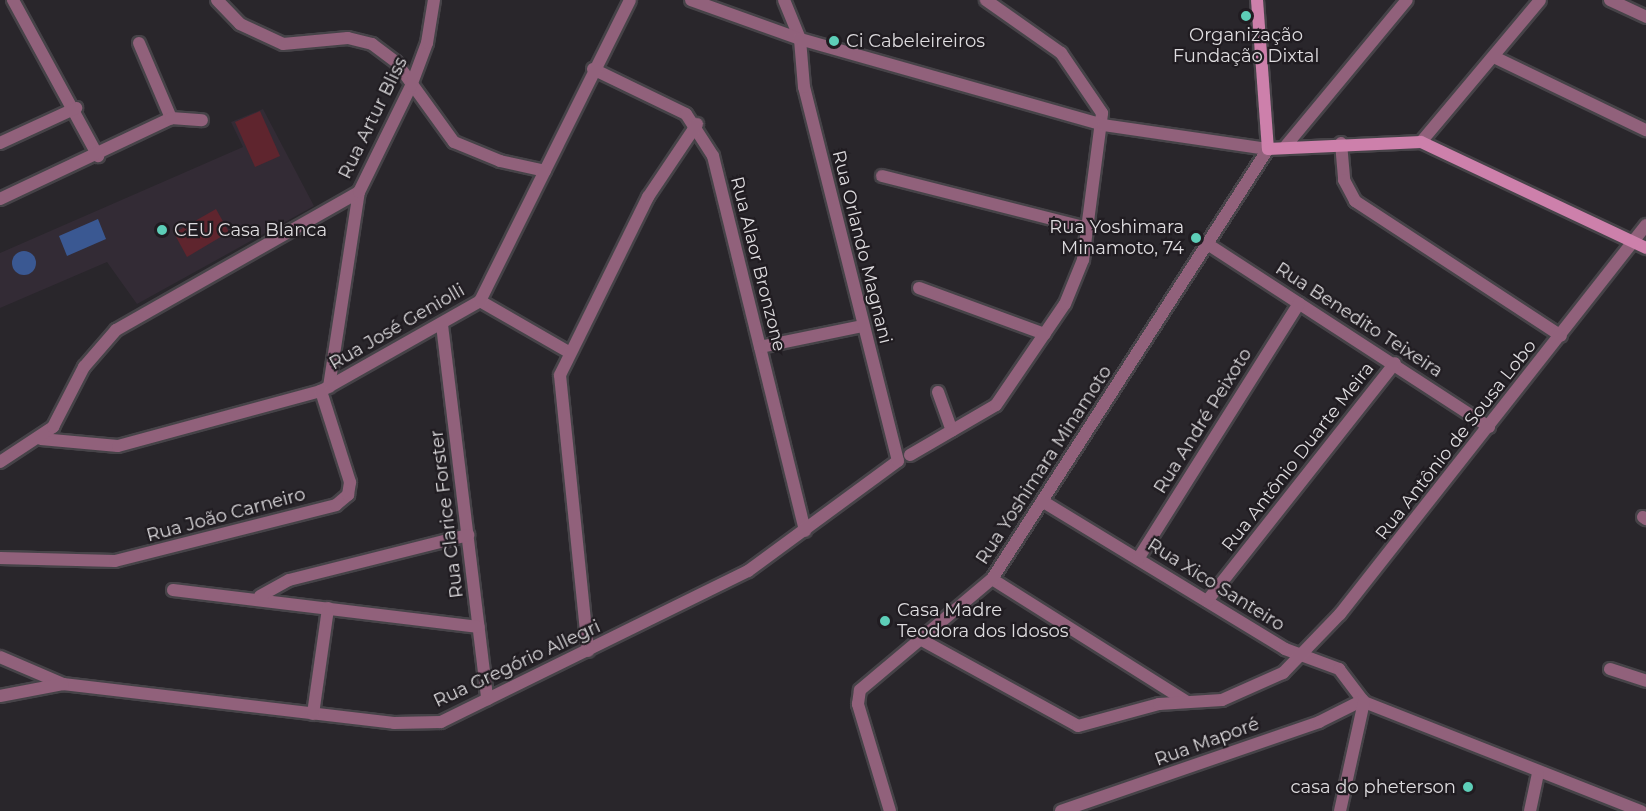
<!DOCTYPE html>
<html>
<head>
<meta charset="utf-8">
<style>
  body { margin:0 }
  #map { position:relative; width:1646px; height:811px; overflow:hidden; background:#29262b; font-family:Montserrat,sans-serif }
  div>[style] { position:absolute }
  .built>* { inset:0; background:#332b35 }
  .green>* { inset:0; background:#5f252e }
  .water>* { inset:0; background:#3a5892 }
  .round { border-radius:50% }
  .roads { filter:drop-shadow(2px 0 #464348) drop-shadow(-2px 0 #464348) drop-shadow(0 2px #464348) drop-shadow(0 -2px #464348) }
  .minor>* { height:12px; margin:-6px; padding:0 6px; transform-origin:6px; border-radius:6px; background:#91617b }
  .tertiary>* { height:12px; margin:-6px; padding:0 6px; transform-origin:6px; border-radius:6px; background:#91617b }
  .secondary>* { height:12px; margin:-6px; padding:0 6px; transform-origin:6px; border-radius:6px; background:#cd80ab }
  .dots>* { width:16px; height:16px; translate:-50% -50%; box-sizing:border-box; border:3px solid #201c21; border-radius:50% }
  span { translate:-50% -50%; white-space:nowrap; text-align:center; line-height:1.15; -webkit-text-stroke:4.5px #201c21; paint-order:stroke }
  .poi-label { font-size:18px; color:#dedcdf }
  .left { translate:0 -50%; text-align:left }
  .right { translate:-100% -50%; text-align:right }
  .street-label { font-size:18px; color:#dedcdf }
</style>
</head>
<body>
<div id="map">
  <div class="built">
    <div style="clip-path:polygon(263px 109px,314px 206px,137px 304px,107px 262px,0 308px,0 253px,243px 147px,231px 122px)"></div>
  </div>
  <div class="green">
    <div style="clip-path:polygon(260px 111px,280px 156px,255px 167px,235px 122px)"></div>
    <div style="clip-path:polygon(216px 209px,229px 232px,187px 257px,174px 233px)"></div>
  </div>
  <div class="water">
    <div style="clip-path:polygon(98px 219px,106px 239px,67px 256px,59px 236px)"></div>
    <div class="round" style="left:12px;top:251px;width:24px;height:24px"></div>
  </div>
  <div class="roads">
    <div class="minor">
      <div style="left:13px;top:0;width:178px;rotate:61.4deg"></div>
      <div style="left:217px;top:0;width:33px;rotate:46deg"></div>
      <div style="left:240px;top:24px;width:47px;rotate:24.9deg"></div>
      <div style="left:283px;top:44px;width:65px;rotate:-5.3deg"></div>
      <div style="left:348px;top:38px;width:25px;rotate:14deg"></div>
      <div style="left:372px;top:44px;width:30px;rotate:37deg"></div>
      <div style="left:396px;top:62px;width:99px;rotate:54.1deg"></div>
      <div style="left:454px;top:142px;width:50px;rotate:22.4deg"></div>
      <div style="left:500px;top:161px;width:46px;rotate:12.5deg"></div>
      <div style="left:1610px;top:0;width:40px;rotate:25deg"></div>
      <div style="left:139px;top:43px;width:82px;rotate:66.9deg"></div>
      <div style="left:1494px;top:57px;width:169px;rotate:25.7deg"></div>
      <div style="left:593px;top:69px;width:103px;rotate:25.8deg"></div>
      <div style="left:686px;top:114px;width:50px;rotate:57.3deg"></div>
      <div style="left:713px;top:156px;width:386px;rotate:76.2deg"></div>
      <div style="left:1421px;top:142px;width:185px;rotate:-50deg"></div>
      <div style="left:0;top:143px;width:84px;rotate:-24.7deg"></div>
      <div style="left:1341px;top:143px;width:37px;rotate:85deg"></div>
      <div style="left:1344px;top:180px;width:24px;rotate:62deg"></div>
      <div style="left:1355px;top:201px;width:246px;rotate:33.2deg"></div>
      <div style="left:1284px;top:148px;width:192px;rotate:-50.3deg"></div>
      <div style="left:882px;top:176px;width:212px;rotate:14.2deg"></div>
      <div style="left:0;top:199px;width:189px;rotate:-25.3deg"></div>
      <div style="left:171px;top:118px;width:31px;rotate:4deg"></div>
      <div style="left:1209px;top:245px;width:334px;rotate:33deg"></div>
      <div style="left:919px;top:288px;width:134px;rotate:20.1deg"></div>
      <div style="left:480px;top:301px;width:100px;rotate:29.9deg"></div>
      <div style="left:442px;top:325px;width:377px;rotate:83.1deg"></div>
      <div style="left:760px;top:347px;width:104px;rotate:-11.6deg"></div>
      <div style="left:329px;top:387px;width:197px;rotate:-81.3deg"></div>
      <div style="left:938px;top:392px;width:41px;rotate:70.3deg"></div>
      <div style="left:41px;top:439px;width:77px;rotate:5.2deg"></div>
      <div style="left:118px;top:446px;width:210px;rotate:-15.2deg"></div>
      <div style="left:321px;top:391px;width:183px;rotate:-29.5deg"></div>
      <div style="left:480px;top:301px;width:336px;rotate:-63.5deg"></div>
      <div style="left:910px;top:455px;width:99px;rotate:-30.2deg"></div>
      <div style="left:996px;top:405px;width:122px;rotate:-55.7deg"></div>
      <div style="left:1065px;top:304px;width:48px;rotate:-67.8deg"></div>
      <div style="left:1083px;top:260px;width:148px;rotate:-82.6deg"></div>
      <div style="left:1102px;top:113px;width:73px;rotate:-124.3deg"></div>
      <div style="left:1061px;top:53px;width:92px;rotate:-144.8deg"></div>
      <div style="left:0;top:462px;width:64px;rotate:-33.4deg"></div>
      <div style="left:53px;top:427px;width:68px;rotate:-62.7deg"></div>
      <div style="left:84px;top:367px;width:49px;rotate:-49.1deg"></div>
      <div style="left:116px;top:330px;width:279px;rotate:-29.6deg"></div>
      <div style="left:359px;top:192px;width:118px;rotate:-63.9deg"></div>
      <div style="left:411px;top:86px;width:46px;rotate:-69.6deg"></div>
      <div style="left:427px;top:43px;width:44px;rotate:-80.8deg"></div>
      <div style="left:1042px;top:501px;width:285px;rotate:31.3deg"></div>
      <div style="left:1285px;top:649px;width:58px;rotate:20.3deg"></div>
      <div style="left:1339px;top:669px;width:41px;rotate:52.9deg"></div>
      <div style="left:1643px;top:517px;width:4px;rotate:34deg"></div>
      <div style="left:0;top:558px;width:115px;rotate:1.5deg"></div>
      <div style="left:115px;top:561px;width:228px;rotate:-14.2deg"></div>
      <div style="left:336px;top:505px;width:16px;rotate:-40deg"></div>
      <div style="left:348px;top:495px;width:13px;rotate:-81deg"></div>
      <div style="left:350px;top:482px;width:96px;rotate:-107.7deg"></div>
      <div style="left:1138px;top:559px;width:302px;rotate:-57.8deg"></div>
      <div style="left:992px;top:579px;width:229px;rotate:32.2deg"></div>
      <div style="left:173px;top:590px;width:308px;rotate:6.9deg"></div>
      <div style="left:260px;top:596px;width:33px;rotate:-29deg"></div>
      <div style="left:289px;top:580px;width:185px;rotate:-14.1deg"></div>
      <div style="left:1207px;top:601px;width:303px;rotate:-51.7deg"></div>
      <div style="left:920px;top:639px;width:180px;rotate:28.8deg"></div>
      <div style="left:1078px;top:726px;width:84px;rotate:-15.2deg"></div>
      <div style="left:1159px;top:704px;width:63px;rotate:-3.6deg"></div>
      <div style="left:1222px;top:700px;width:67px;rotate:-23.9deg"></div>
      <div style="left:1283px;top:673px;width:82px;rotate:-46deg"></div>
      <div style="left:1340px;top:614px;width:495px;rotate:-51.8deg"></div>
      <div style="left:588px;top:651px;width:277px;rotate:-95.8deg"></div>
      <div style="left:560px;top:375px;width:199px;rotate:-63.7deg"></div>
      <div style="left:648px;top:197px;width:88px;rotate:-56.1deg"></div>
      <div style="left:0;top:657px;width:69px;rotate:23.2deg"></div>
      <div style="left:63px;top:684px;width:333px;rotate:6.7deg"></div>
      <div style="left:394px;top:723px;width:47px;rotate:-1.2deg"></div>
      <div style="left:441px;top:722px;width:342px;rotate:-26.2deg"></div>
      <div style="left:748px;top:571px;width:186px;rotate:-36.3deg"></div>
      <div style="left:898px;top:461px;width:386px;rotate:-104.1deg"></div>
      <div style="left:804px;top:87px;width:48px;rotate:-94.8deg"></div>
      <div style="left:800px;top:39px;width:42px;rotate:-112.3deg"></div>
      <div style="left:1610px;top:669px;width:38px;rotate:18deg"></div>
      <div style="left:0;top:696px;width:64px;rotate:-10.8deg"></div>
      <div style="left:1364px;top:702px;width:298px;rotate:21.5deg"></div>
      <div style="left:313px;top:714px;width:107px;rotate:-81.9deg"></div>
      <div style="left:890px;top:811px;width:112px;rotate:-106.7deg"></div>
      <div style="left:858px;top:704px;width:14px;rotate:-82deg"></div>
      <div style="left:860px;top:690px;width:172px;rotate:-40.1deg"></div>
      <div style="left:992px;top:579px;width:511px;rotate:-57.31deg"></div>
      <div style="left:1061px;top:811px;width:273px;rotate:-19deg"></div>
      <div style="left:1319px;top:722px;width:49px;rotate:-26.6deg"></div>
      <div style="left:1340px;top:811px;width:112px;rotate:-77.6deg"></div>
      <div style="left:1530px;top:811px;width:38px;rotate:-78deg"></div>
    </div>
    <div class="tertiary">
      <div style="left:691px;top:0;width:116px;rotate:19.7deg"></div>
      <div style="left:800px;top:39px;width:315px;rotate:15.8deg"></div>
      <div style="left:1103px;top:125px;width:167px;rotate:8.3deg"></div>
    </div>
    <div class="secondary">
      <div style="left:1257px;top:0;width:149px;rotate:85.8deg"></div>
      <div style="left:1268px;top:149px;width:153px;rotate:-2.6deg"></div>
      <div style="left:1421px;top:142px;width:249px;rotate:25.2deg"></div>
    </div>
  </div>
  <div class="dots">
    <div style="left:1246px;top:16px;background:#5dceb8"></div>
    <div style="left:834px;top:41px;background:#5dceb8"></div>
    <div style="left:162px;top:230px;background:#5dceb8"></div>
    <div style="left:1196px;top:238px;background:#5dceb8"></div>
    <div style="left:885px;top:621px;background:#5dceb8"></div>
    <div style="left:1468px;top:787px;background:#5dceb8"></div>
  </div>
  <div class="poi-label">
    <span style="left:1246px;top:46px">Organização<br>Fundação Dixtal</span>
    <span class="left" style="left:846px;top:41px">Ci Cabeleireiros</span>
    <span class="right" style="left:1184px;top:238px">Rua Yoshimara<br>Minamoto, 74</span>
    <span class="left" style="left:174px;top:230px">CEU Casa Blanca</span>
    <span class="left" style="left:897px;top:621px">Casa Madre<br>Teodora dos Idosos</span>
    <span class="right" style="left:1456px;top:787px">casa do pheterson</span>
  </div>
  <div class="street-label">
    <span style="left:373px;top:118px;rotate:-64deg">Rua Artur Bliss</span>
    <span style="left:862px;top:247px;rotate:76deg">Rua Orlando Magnani</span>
    <span style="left:758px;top:264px;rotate:76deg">Rua Alaor Bronzone</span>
    <span style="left:1359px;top:320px;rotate:33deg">Rua Benedito Teixeira</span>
    <span style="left:397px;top:327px;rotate:-30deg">Rua José Geniolli</span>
    <span style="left:1203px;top:421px;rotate:-58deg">Rua André Peixoto</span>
    <span style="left:1456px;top:440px;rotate:-52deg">Rua Antônio de Sousa Lobo</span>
    <span style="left:1298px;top:457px;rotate:-52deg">Rua Antônio Duarte Meira</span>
    <span style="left:1044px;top:465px;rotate:-57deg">Rua Yoshimara Minamoto</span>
    <span style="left:447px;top:514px;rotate:-97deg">Rua Clarice Forster</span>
    <span style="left:226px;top:515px;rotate:-15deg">Rua João Carneiro</span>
    <span style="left:1216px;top:585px;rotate:32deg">Rua Xico Santeiro</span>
    <span style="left:517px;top:664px;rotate:-25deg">Rua Gregório Allegri</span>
    <span style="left:1207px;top:742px;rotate:-20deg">Rua Maporé</span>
  </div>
</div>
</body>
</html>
